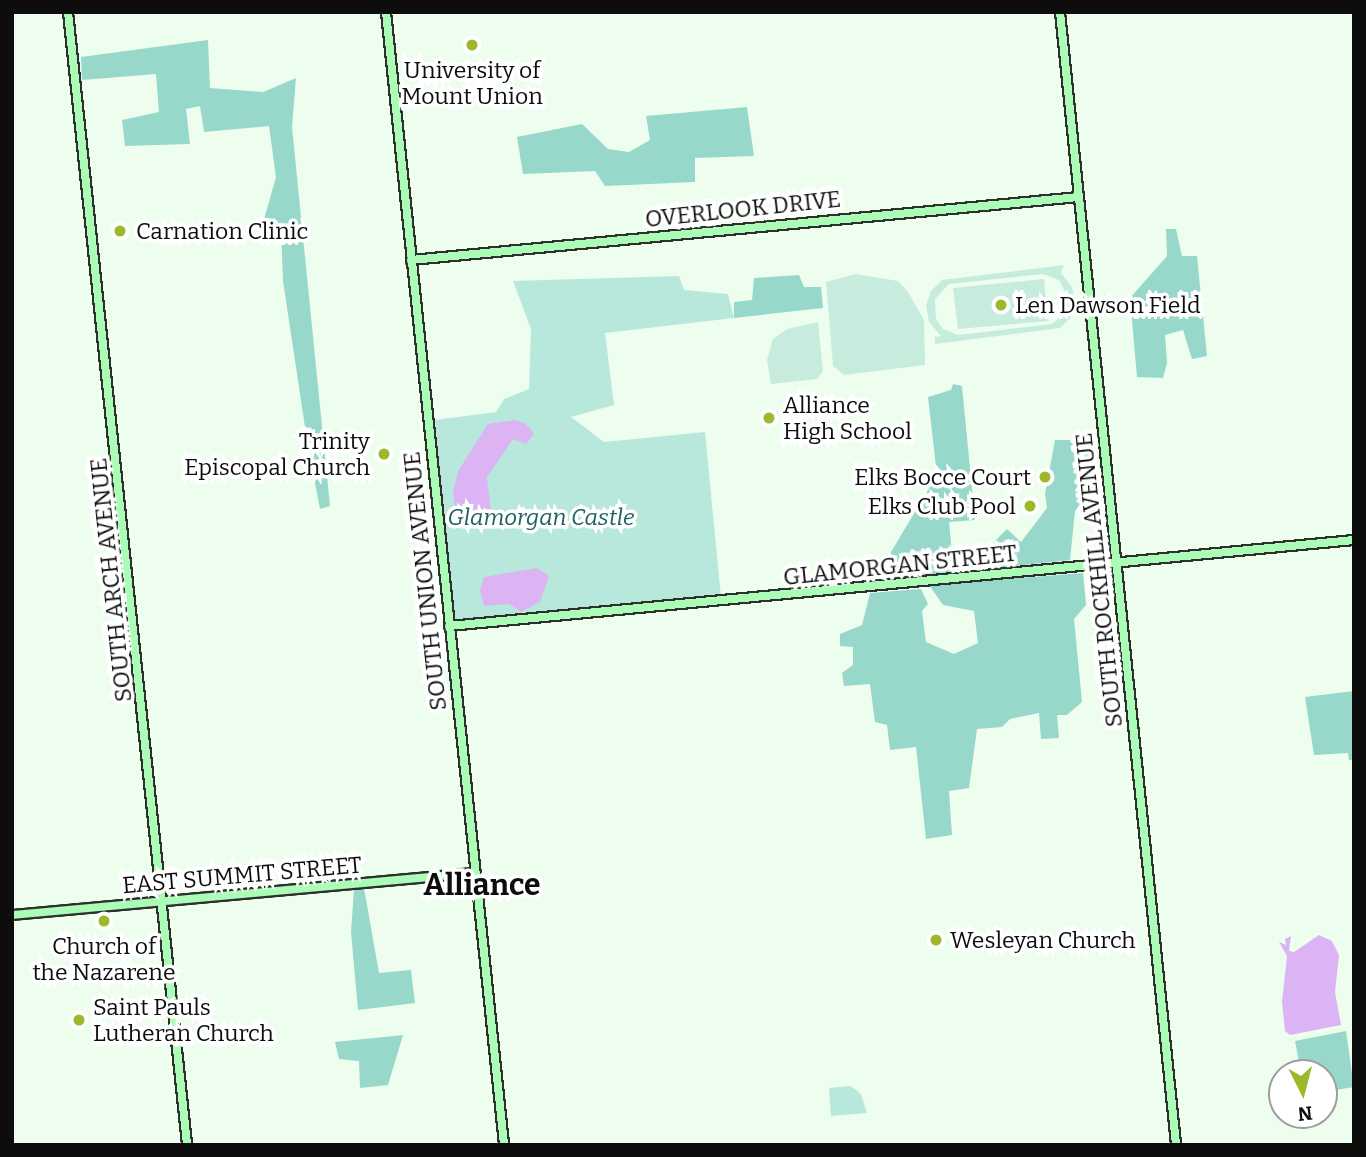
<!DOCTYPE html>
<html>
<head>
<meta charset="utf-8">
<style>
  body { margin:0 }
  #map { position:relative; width:1366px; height:1157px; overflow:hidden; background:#edfeee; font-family:Bitter,serif }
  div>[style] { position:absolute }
  .green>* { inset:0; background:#b8e8db }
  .forest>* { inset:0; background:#98d8cb }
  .pitch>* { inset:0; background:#c7ecdd }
  .water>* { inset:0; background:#dcb4f4 }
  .roads { filter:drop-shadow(2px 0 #2f2f2f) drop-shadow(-2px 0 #2f2f2f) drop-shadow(0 2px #2f2f2f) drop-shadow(0 -2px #2f2f2f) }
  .secondary>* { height:8px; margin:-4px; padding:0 4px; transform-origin:4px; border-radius:4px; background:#aafcb6 }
  .dots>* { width:19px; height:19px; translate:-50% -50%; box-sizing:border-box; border:4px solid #fff; border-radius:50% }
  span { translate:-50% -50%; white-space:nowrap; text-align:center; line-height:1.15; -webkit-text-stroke:7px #fff; paint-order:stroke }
  .poi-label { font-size:23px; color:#0d0d0d }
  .left { translate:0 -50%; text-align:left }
  .right { translate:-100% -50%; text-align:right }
  .street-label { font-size:23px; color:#0d0d0d }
  .park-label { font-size:23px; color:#1f6062; font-style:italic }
  .district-label { font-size:30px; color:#0d0d0d; font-weight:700 }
  .frame { position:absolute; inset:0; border:14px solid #0d0d0d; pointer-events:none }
  .north { position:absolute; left:1268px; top:1059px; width:70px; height:70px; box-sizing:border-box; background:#fff; border:2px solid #9e9e9e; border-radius:50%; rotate:174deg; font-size:19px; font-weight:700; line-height:28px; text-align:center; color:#0d0d0d }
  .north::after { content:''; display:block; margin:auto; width:24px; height:32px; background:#9bb929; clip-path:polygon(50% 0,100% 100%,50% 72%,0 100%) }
</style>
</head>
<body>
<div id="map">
  <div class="green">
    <div style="clip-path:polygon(679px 276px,684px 290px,728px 294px,734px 318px,605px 333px,614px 405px,571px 417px,604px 442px,705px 432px,721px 597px,453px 623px,435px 420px,496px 412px,504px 399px,529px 389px,531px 329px,513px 281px)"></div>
    <div style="clip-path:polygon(851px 1086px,861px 1094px,867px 1113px,831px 1116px,829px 1088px)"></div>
  </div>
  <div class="forest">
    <div style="clip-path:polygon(208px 40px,210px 88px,263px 92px,296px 78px,292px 127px,330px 506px,320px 509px,308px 447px,283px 281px,281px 229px,261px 230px,276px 177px,269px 126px,204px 132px,200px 106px,186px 109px,190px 144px,125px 146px,122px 120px,159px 112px,156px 74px,82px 80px,81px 57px)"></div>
    <div style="clip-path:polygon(747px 107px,754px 156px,695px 158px,695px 182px,605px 186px,595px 171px,523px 174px,517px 137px,582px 124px,608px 149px,629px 152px,650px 140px,646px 116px)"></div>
    <div style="clip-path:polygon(1166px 229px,1176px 229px,1182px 256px,1197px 256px,1207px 356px,1192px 359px,1183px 330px,1165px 335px,1167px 363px,1163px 378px,1137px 377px,1130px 298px,1167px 256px)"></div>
    <div style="clip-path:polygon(799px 275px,804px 287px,821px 287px,823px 308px,734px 318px,734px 302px,752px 300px,754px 278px)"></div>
    <div style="clip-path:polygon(953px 384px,962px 386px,975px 520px,949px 522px,954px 574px,888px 581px,888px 557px,937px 475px,928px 397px,951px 390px)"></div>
    <div style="clip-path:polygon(1055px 440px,1082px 440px,1097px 466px,1097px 483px,1075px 511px,1070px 560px,990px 569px,989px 547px,1007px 529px,1021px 542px,1047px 508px,1045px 494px)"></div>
    <div style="clip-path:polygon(1083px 573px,1086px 605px,1074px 619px,1082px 702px,1067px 715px,1057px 715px,1059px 738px,1041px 739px,1039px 713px,1010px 719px,1002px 727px,977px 729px,969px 788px,949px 791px,952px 835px,926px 839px,916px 747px,890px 750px,887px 725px,875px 722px,870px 684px,844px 686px,842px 673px,853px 665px,853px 647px,840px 646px,840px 634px,862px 625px,870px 593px,921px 589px,928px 604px,922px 611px,926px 642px,954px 654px,978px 643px,974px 611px,943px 605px,929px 585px)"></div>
    <div style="clip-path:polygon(1354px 691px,1354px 760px,1349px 760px,1348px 753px,1314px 755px,1305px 697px)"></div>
    <div style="clip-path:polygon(364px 888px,379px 973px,411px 970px,415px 1003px,358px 1010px,351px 932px,354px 889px)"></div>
    <div style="clip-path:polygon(1346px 1031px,1354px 1087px,1324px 1092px,1324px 1073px,1301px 1073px,1295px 1041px)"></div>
    <div style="clip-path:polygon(403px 1035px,388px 1085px,360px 1088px,359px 1061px,339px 1059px,335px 1042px)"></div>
  </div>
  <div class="pitch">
    <div style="clip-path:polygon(evenodd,1064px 265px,1061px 273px,1072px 287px,1075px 302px,1071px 317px,1060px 328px,935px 344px,935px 337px,941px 336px,929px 322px,926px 306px,931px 291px,942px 280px,1064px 265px,1043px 274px,1059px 280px,1068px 297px,1065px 313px,1052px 324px,958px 335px,943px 329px,936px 319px,935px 299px,949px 284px,1043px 274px)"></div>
    <div style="clip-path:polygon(856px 274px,898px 281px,908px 292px,924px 320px,925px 365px,844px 375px,833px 366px,826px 282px)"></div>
    <div style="clip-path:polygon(1044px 279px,1048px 321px,958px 329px,953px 288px)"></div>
    <div style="clip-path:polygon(818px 322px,823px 371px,817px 379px,771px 384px,767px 360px,773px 339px,787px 329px)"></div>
  </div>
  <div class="water">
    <div style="clip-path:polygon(515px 420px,526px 424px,534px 434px,526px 444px,513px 439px,487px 477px,492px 521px,458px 526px,453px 493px,458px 471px,488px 424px)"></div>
    <div style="clip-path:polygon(537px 568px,549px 576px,540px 602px,521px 612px,509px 604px,484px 606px,480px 590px,484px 577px)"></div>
    <div style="clip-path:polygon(1319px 935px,1332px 941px,1339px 955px,1335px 992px,1341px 1025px,1290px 1035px,1285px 1031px,1282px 1002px,1287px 956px,1279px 942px,1286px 945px,1285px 939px,1291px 936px,1289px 951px,1294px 952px)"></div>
  </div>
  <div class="roads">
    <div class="secondary">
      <div style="left:68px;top:12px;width:1139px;rotate:84deg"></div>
      <div style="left:386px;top:12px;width:1139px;rotate:84.05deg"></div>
      <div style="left:1060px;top:12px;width:1139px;rotate:84.15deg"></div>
      <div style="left:411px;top:260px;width:671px;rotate:-5.39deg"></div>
      <div style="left:449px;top:626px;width:909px;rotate:-5.43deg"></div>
      <div style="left:12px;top:915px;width:465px;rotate:-5.2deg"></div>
    </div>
  </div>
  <div class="dots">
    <div style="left:472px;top:45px;background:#9bb929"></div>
    <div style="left:120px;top:231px;background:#9bb929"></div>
    <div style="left:1001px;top:305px;background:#9bb929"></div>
    <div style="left:769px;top:418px;background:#9bb929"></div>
    <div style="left:384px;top:454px;background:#9bb929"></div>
    <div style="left:1045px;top:477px;background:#9bb929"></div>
    <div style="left:1030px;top:506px;background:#9bb929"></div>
    <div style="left:104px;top:921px;background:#9bb929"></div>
    <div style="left:936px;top:940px;background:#9bb929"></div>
    <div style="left:79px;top:1020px;background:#9bb929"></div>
  </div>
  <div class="poi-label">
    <span style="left:472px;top:83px">University of<br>Mount Union</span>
    <span class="left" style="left:136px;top:231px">Carnation Clinic</span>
    <span class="left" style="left:1015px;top:305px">Len Dawson Field</span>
    <span class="left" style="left:783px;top:418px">Alliance<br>High School</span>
    <span class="right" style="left:370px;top:454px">Trinity<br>Episcopal Church</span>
    <span class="right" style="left:1031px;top:477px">Elks Bocce Court</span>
    <span class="right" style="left:1016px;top:506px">Elks Club Pool</span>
    <span class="left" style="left:950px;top:940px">Wesleyan Church</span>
    <span style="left:104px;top:959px">Church of<br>the Nazarene</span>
    <span class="left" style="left:93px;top:1020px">Saint Pauls<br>Lutheran Church</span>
  </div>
  <div class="street-label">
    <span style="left:743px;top:209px;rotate:-6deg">OVERLOOK DRIVE</span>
    <span style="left:900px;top:565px;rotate:-6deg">GLAMORGAN STREET</span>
    <span style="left:111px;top:580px;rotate:-96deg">SOUTH ARCH AVENUE</span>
    <span style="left:1099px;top:580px;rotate:-96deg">SOUTH ROCKHILL AVENUE</span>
    <span style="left:425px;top:581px;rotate:-96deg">SOUTH UNION AVENUE</span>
    <span style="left:242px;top:875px;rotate:-5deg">EAST SUMMIT STREET</span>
  </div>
  <div class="park-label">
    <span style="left:541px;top:517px">Glamorgan Castle</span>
  </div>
  <div class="district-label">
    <span style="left:482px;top:885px">Alliance</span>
  </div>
  <div class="frame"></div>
  <div class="north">N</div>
</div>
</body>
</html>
